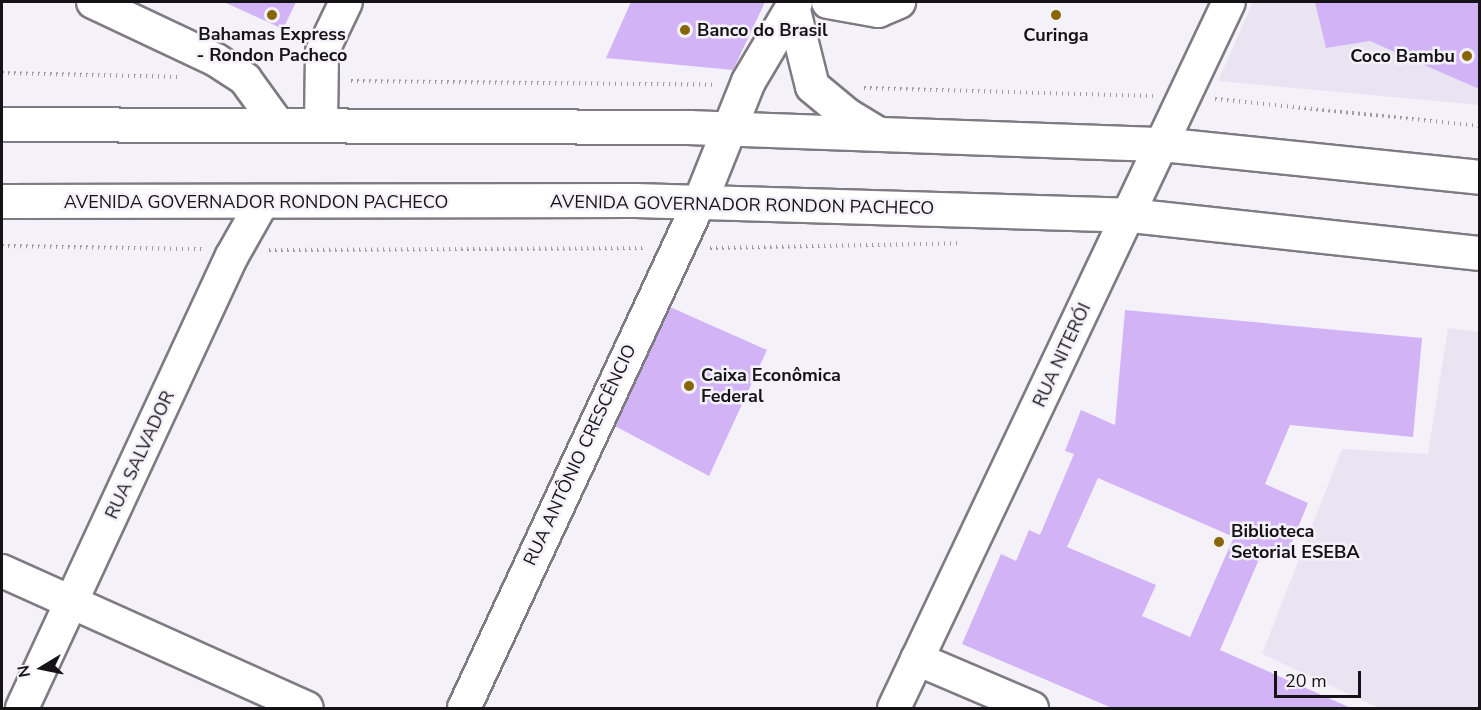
<!DOCTYPE html>
<html>
<head>
<meta charset="utf-8">
<style>
  body { margin:0 }
  #map { position:relative; width:1481px; height:710px; overflow:hidden; background:#f4f1f9; font-family:"Nunito Sans",sans-serif }
  div>[style] { position:absolute }
  .built>* { inset:0; background:#eae4f2 }
  .building>* { inset:0; background:#d2b3f6 }
  .path>* { height:4px; margin-top:-2px; transform-origin:0; background:repeating-linear-gradient(90deg,#9d9aa0 0 1.5px,transparent 0 6px) }
  .roads { filter:drop-shadow(2px 0 #7e7b82) drop-shadow(-2px 0 #7e7b82) drop-shadow(0 2px #7e7b82) drop-shadow(0 -2px #7e7b82) }
  .minor>* { height:32px; margin:-16px; padding:0 16px; transform-origin:16px; border-radius:16px; background:#fff }
  .major>* { height:33px; margin:-16.5px; padding:0 16.5px; transform-origin:16.5px; border-radius:16.5px; background:#fff }
  .dots>* { width:16px; height:16px; translate:-50% -50%; box-sizing:border-box; border:3px solid #f4f1f9; border-radius:50% }
  span { translate:-50% -50%; white-space:nowrap; text-align:center; line-height:1.15; -webkit-text-stroke:5px #f4f1f9; paint-order:stroke }
  .poi-label { font-size:18px; color:#151316; font-weight:700 }
  .left { translate:0 -50%; text-align:left }
  .right { translate:-100% -50%; text-align:right }
  .street-label { font-size:18px; color:#151316 }
  .frame { position:absolute; inset:0; border:3px solid #151316; pointer-events:none }
  .north { position:absolute; left:12px; top:638px; width:60px; height:60px; -webkit-text-stroke:4px #f4f1f9; paint-order:stroke; rotate:260deg; font-size:16px; font-weight:700; line-height:24px; text-align:center; color:#151316 }
  .north::after { content:''; display:block; margin:auto; width:21px; height:27px; background:#151316; clip-path:polygon(50% 0,100% 100%,50% 72%,0 100%) }
  .scale { position:absolute; left:1274px; top:671px; width:87px; height:27px; box-sizing:border-box; border:3px solid #151316; border-top:0; padding-left:8px; font-size:18px; line-height:21px; white-space:nowrap; color:#151316; -webkit-text-stroke:4px #f4f1f9; paint-order:stroke }
</style>
</head>
<body>
<div id="map">
  <div class="built">
    <div style="clip-path:polygon(1253px 2px,1479px 2px,1479px 105px,1218px 81px)"></div>
    <div style="clip-path:polygon(1448px 328px,1479px 332px,1479px 708px,1379px 708px,1262px 654px,1342px 449px,1428px 454px)"></div>
  </div>
  <div class="building">
    <div style="clip-path:polygon(224px 2px,296px 2px,283px 29px)"></div>
    <div style="clip-path:polygon(631px 2px,765px 2px,733px 70px,606px 58px)"></div>
    <div style="clip-path:polygon(1315px 2px,1479px 2px,1479px 89px,1370px 41px,1326px 48px)"></div>
    <div style="clip-path:polygon(670px 307px,767px 350px,709px 476px,615px 426px)"></div>
    <div style="clip-path:polygon(evenodd,1125px 310px,1422px 338px,1413px 437px,1290px 425px,1265px 484px,1308px 503px,1285px 559px,1263px 550px,1220px 650px,1351px 708px,1112px 708px,962px 644px,1001px 554px,1016px 561px,1029px 530px,1040px 535px,1074px 454px,1065px 451px,1081px 410px,1115px 425px,1125px 310px,1098px 478px,1234px 537px,1190px 637px,1142px 616px,1156px 585px,1067px 547px,1098px 478px)"></div>
  </div>
  <div class="path">
    <div style="left:2px;top:73px;width:176px;rotate:1.3deg"></div>
    <div style="left:351px;top:81px;width:361px;rotate:0.6deg"></div>
    <div style="left:864px;top:88px;width:289px;rotate:1.6deg"></div>
    <div style="left:1215px;top:99px;width:266px;rotate:5.8deg"></div>
    <div style="left:2px;top:246px;width:200px;rotate:0.9deg"></div>
    <div style="left:710px;top:248px;width:251px;rotate:-1.1deg"></div>
    <div style="left:269px;top:250px;width:377px;rotate:-0.3deg"></div>
  </div>
  <div class="roads">
    <div class="minor">
      <div style="left:93px;top:2px;width:136px;rotate:25.2deg"></div>
      <div style="left:216px;top:60px;width:35px;rotate:33deg"></div>
      <div style="left:245px;top:79px;width:58px;rotate:54.1deg"></div>
      <div style="left:828px;top:2px;width:51px;rotate:10.2deg"></div>
      <div style="left:878px;top:11px;width:23px;rotate:-23deg"></div>
      <div style="left:321px;top:125px;width:73px;rotate:-89.2deg"></div>
      <div style="left:322px;top:52px;width:55px;rotate:-64.4deg"></div>
      <div style="left:2px;top:571px;width:334px;rotate:24.2deg"></div>
      <div style="left:917px;top:659px;width:125px;rotate:23.1deg"></div>
      <div style="left:22px;top:708px;width:498px;rotate:-65.1deg"></div>
      <div style="left:232px;top:256px;width:61px;rotate:-60.5deg"></div>
      <div style="left:464px;top:708px;width:557px;rotate:-65.05deg"></div>
      <div style="left:894px;top:708px;width:781px;rotate:-64.62deg"></div>
    </div>
    <div class="major">
      <div style="left:792px;top:6px;width:82px;rotate:76deg"></div>
      <div style="left:812px;top:86px;width:45px;rotate:39.6deg"></div>
      <div style="left:847px;top:115px;width:35px;rotate:31deg"></div>
      <div style="left:2px;top:124px;width:688px;rotate:0.25deg"></div>
      <div style="left:690px;top:127px;width:471px;rotate:2.1deg"></div>
      <div style="left:1161px;top:144px;width:321px;rotate:5.9deg"></div>
      <div style="left:2px;top:201px;width:633px;rotate:-0.09deg"></div>
      <div style="left:635px;top:200px;width:494px;rotate:1.7deg"></div>
      <div style="left:1129px;top:215px;width:353px;rotate:6.2deg"></div>
      <div style="left:699px;top:203px;width:131px;rotate:-68.1deg"></div>
      <div style="left:748px;top:81px;width:92px;rotate:-59.3deg"></div>
    </div>
  </div>
  <div class="dots">
    <div style="left:272px;top:15px;background:#886603"></div>
    <div style="left:1056px;top:15px;background:#886603"></div>
    <div style="left:685px;top:30px;background:#886603"></div>
    <div style="left:1467px;top:56px;background:#886603"></div>
    <div style="left:689px;top:386px;background:#886603"></div>
    <div style="left:1219px;top:542px;background:#886603"></div>
  </div>
  <div class="poi-label">
    <span class="left" style="left:697px;top:30px">Banco do Brasil</span>
    <span style="left:272px;top:45px">Bahamas Express<br>- Rondon Pacheco</span>
    <span style="left:1056px;top:35px">Curinga</span>
    <span class="right" style="left:1455px;top:56px">Coco Bambu</span>
    <span class="left" style="left:701px;top:386px">Caixa Econômica<br>Federal</span>
    <span class="left" style="left:1231px;top:542px">Biblioteca<br>Setorial ESEBA</span>
  </div>
  <div class="street-label">
    <span style="left:256px;top:202px">AVENIDA GOVERNADOR RONDON PACHECO</span>
    <span style="left:742px;top:205px;rotate:1deg">AVENIDA GOVERNADOR RONDON PACHECO</span>
    <span style="left:1062px;top:355px;rotate:-65deg">RUA NITERÓI</span>
    <span style="left:140px;top:455px;rotate:-65deg">RUA SALVADOR</span>
    <span style="left:580px;top:455px;rotate:-65deg">RUA ANTÔNIO CRESCÊNCIO</span>
  </div>
  <div class="frame"></div>
  <div class="north">N</div>
  <div class="scale">20 m</div>
</div>
</body>
</html>
